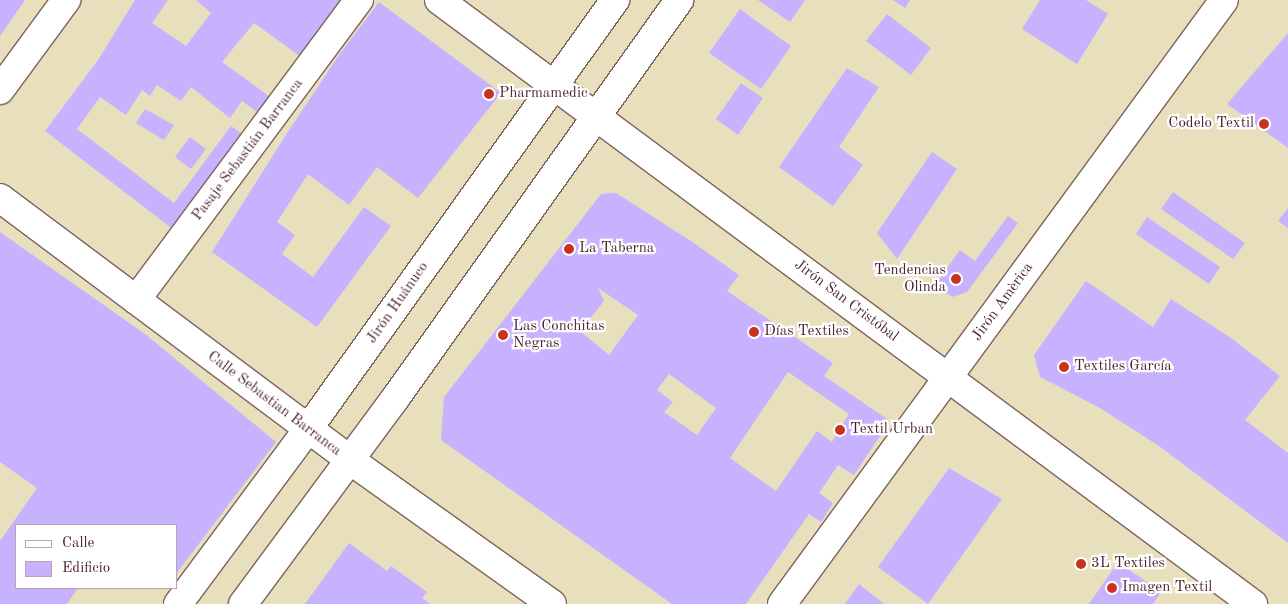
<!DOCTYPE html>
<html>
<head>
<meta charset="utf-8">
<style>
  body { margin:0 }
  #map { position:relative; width:1288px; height:604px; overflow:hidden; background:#e8e0bc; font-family:"Old Standard TT",serif }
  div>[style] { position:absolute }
  .building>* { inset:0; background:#c6b2fe }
  .roads { filter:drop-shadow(1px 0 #81635e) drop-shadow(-1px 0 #81635e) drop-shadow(0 1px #81635e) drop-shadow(0 -1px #81635e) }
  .street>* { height:28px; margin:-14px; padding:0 14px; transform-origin:14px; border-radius:14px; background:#fff }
  .secondary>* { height:28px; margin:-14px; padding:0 14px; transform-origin:14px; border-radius:14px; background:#fff }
  .dots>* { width:14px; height:14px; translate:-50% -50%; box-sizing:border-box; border:2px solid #fff; border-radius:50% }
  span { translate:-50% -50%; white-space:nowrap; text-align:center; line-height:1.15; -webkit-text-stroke:4.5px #fff; paint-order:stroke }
  .poi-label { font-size:15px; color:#4a1f2b }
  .left { translate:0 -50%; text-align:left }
  .right { translate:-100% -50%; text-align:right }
  .street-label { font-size:15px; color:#4a1f2b }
  .legend { position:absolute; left:15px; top:524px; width:162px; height:65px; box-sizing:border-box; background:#fff; border:1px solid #b7a5aa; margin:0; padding:6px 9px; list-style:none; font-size:15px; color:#4a1f2b }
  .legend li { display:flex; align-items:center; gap:10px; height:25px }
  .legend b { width:25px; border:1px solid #b7a5aa }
</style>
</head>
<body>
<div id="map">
  <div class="building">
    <div style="clip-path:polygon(0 0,25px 0,0 36px)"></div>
    <div style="clip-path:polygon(135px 0,168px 0,152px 23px,186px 46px,211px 13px,196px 0,347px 0,304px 59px,254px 23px,235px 46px,222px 62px,269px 96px,257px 112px,242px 101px,230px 118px,191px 87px,181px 101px,157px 85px,150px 96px,142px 90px,126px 115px,100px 97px,77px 129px,174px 203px,231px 126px,245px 136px,174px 230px,45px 131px,98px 60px)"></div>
    <div style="clip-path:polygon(758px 0,805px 0,790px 22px)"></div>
    <div style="clip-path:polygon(893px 0,910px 0,905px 8px)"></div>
    <div style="clip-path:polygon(1040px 0,1086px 0,1108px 14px,1077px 64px,1022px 29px)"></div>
    <div style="clip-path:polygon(379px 2px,501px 93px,418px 198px,377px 167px,349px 205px,308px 174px,277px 222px,295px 235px,282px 254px,313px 277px,364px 207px,391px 226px,317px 327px,212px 252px,289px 130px,339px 55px)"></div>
    <div style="clip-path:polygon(740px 9px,791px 46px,761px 89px,709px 53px)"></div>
    <div style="clip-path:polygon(887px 14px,931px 48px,911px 75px,866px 41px)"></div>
    <div style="clip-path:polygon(1288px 33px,1288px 148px,1227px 104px)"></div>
    <div style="clip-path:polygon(847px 68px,879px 87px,839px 147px,863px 165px,833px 206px,779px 167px)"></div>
    <div style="clip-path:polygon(741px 83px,763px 98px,738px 135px,716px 119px)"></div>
    <div style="clip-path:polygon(145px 109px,174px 125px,164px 140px,136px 123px)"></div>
    <div style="clip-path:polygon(190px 137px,206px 149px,191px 169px,175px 157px)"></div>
    <div style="clip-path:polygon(932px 152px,957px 169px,897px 259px,877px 233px)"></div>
    <div style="clip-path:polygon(1173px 192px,1245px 243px,1233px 259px,1161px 209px)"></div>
    <div style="clip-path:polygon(evenodd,616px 193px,691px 241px,739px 275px,727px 291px,833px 363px,824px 376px,890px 421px,854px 475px,838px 465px,819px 493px,833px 503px,821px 522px,809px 514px,746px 604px,672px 604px,441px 440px,444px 397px,601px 194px,616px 193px,598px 288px,638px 315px,609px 355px,580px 331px,604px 301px,598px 288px,616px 193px,788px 372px,849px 414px,832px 442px,817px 431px,776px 491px,730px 458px,788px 372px,616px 193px,669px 374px,716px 408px,697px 435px,664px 412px,673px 402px,657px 390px,669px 374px)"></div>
    <div style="clip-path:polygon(1288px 208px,1288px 228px,1278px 221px)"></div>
    <div style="clip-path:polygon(1008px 216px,1018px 223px,967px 292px,952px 297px,935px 285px,960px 250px,975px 261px)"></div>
    <div style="clip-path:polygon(1147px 217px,1220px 267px,1209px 284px,1136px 234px)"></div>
    <div style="clip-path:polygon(0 232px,145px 334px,276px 442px,176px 574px,176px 525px,16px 525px,16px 588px,78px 588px,67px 604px,0 604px,0 541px,37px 488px,0 462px)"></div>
    <div style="clip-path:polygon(1086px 281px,1153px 327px,1171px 299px,1231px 338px,1280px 376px,1245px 420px,1288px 453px,1288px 543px,1159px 446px,1100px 408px,1040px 377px,1034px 355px)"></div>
    <div style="clip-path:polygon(949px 468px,1002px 499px,928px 604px,878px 567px)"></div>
    <div style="clip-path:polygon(349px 543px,387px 571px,391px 566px,427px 592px,422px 598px,430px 604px,305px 604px)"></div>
    <div style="clip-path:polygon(1118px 562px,1161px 592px,1153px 604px,1089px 604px)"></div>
    <div style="clip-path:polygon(859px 584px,884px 604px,845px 604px)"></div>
  </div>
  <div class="roads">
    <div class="street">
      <div style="left:439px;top:0;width:1014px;rotate:36.58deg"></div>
      <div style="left:0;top:90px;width:112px;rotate:-53.7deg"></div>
      <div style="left:0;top:198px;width:437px;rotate:36.8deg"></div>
      <div style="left:350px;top:460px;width:248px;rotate:35.5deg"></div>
      <div style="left:136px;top:300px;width:374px;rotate:-53.4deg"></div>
      <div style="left:782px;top:604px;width:748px;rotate:-53.8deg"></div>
    </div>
    <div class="secondary">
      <div style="left:178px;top:604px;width:218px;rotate:-53.4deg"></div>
      <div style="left:308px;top:429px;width:528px;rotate:-54.41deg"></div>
      <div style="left:243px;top:604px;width:254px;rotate:-53.5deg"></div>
      <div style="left:394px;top:400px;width:491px;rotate:-54.5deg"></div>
    </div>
  </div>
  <div class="dots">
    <div style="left:489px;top:94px;background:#c8321e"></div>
    <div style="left:1264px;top:124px;background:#c8321e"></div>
    <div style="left:569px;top:249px;background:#c8321e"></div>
    <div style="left:956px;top:279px;background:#c8321e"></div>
    <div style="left:754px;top:332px;background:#c8321e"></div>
    <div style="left:503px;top:335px;background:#c8321e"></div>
    <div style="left:1064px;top:367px;background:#c8321e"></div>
    <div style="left:840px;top:430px;background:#c8321e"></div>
    <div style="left:1081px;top:564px;background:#c8321e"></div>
    <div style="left:1112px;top:588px;background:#c8321e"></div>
  </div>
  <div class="poi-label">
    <span class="left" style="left:499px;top:94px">Pharmamedic</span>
    <span class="right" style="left:1254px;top:124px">Codelo Textil</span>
    <span class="left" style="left:579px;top:249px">La Taberna</span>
    <span class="right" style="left:946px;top:279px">Tendencias<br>Olinda</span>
    <span class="left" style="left:513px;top:335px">Las Conchitas<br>Negras</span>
    <span class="left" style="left:764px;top:332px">Días Textiles</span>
    <span class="left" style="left:1074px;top:367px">Textiles García</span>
    <span class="left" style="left:850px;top:430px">Textil Urban</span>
    <span class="left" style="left:1091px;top:564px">3L Textiles</span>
    <span class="left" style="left:1122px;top:588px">Imagen Textil</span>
  </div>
  <div class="street-label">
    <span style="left:248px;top:150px;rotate:-53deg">Pasaje Sebastián Barranca</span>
    <span style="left:846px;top:301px;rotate:37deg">Jirón San Cristóbal</span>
    <span style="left:1003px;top:302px;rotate:-54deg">Jirón Amèrica</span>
    <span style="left:398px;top:303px;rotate:-55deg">Jirón Huánuco</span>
    <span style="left:274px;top:404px;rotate:37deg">Calle Sebastian Barranca</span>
  </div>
  <ul class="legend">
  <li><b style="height:6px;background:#fff"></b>Calle</li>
  <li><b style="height:14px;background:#c6b2fe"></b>Edificio</li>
  </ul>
</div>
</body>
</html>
